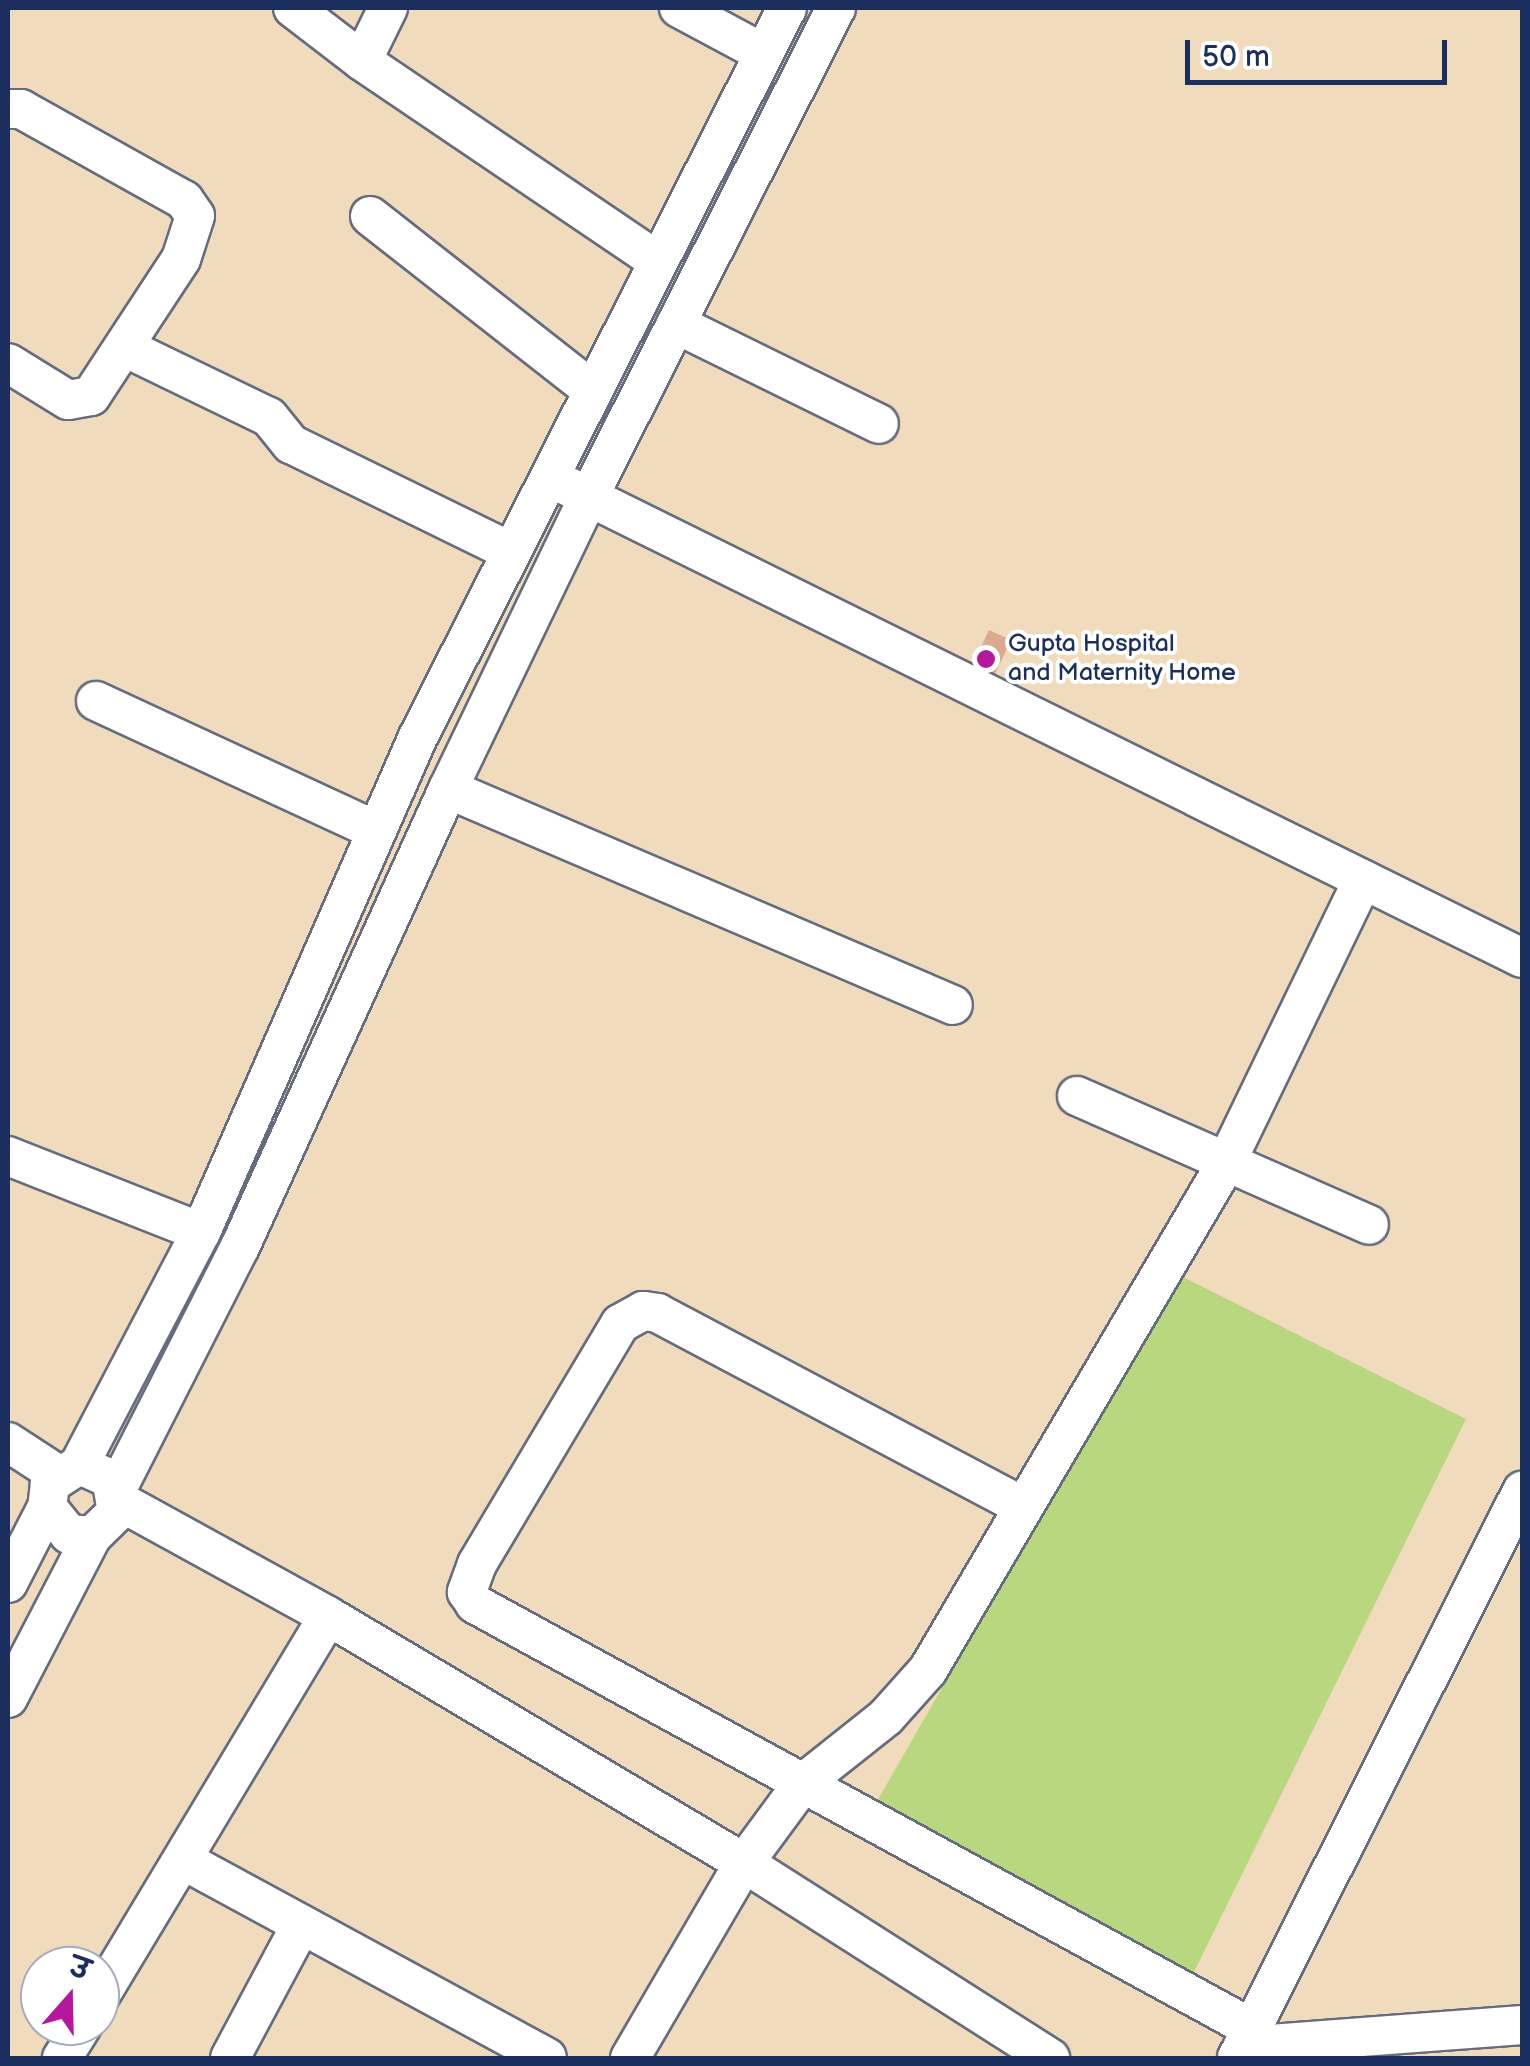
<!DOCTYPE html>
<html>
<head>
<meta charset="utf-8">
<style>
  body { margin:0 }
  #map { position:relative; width:1530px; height:2066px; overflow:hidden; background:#f0dcbc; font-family:"Balsamiq Sans","Playpen Sans Deva",sans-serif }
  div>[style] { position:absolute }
  .green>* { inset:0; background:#b8d77e }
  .building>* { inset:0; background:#daaa90 }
  .roads { filter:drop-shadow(2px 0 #666c7f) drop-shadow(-2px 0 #666c7f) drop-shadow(0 2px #666c7f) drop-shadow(0 -2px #666c7f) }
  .minor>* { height:38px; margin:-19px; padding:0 19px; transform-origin:19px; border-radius:19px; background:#fff }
  .dots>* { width:28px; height:28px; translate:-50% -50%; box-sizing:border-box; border:5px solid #fff; border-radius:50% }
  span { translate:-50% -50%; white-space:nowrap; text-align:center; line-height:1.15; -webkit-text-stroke:8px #fff; paint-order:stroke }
  .poi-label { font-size:25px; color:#1b2f5e }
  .left { translate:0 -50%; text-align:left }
  .frame { position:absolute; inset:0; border:10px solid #1b2f5e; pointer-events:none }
  .north { position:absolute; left:20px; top:1946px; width:100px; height:100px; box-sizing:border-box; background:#fff; border:2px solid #a4acbf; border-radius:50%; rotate:20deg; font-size:28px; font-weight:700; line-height:40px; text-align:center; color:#1b2f5e }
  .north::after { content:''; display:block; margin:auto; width:35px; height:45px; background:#b5179e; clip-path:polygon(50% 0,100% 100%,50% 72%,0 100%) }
  .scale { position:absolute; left:1185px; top:40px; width:262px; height:45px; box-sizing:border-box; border:5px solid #1b2f5e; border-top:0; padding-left:12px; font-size:30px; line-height:35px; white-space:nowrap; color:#1b2f5e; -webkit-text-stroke:8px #fff; paint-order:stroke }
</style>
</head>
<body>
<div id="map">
  <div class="green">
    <div style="clip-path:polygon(1179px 1275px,1466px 1419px,1191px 1978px,876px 1803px)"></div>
  </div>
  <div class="building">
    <div style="clip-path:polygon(989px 630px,1011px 640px,988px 689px,966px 679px)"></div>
  </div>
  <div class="roads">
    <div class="minor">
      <div style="left:293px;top:8px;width:87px;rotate:37.5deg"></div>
      <div style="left:388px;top:8px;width:59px;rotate:116.1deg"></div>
      <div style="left:362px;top:61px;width:356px;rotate:34.1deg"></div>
      <div style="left:679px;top:8px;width:95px;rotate:28.2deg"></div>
      <div style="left:8px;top:109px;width:13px"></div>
      <div style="left:21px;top:109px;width:187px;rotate:29.2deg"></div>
      <div style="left:184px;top:200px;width:19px;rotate:55deg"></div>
      <div style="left:195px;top:216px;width:45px;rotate:108deg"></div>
      <div style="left:181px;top:259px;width:164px;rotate:123.3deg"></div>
      <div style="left:91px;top:396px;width:23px;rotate:170deg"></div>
      <div style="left:68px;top:400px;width:70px;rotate:-148.3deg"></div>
      <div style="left:370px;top:216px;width:281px;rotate:38.1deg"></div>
      <div style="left:676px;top:324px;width:226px;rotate:26.2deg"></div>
      <div style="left:124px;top:347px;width:161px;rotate:25.8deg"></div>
      <div style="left:269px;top:417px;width:35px;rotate:51deg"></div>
      <div style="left:291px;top:444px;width:245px;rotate:26.1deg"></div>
      <div style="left:567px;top:486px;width:1065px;rotate:26.3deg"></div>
      <div style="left:96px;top:701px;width:305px;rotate:24.8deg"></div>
      <div style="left:448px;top:789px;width:549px;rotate:23.16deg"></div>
      <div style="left:1077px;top:1096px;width:319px;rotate:23.8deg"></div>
      <div style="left:8px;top:1156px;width:207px;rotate:21.5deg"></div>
      <div style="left:8px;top:1442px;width:59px;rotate:33.1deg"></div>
      <div style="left:79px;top:1465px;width:263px;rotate:-62.4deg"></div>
      <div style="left:201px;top:1232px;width:540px;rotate:-66.33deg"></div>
      <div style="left:418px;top:737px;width:817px;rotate:-63.15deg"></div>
      <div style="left:117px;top:1489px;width:271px;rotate:-63.1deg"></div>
      <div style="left:240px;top:1247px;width:503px;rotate:-65.57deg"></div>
      <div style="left:448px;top:789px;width:325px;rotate:-64.3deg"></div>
      <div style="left:589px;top:496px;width:547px;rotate:-63.15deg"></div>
      <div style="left:119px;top:1501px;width:239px;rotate:28.8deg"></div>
      <div style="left:328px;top:1616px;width:484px;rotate:30.7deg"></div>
      <div style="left:744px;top:1863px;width:363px;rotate:32.5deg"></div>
      <div style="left:1022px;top:1506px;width:412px;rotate:-152.1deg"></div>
      <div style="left:658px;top:1313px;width:15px;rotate:-172deg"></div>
      <div style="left:643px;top:1311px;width:26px;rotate:151deg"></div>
      <div style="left:620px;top:1324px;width:279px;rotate:120.8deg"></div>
      <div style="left:477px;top:1564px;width:30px;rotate:110deg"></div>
      <div style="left:467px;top:1592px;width:14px;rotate:56deg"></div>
      <div style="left:475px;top:1604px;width:887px;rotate:28.65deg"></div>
      <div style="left:8px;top:1583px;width:85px;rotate:-62.8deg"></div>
      <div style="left:8px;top:1698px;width:182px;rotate:-62.6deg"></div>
      <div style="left:92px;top:1536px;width:35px;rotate:-44deg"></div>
      <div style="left:117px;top:1512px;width:34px;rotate:-100deg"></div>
      <div style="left:111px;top:1479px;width:35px;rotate:-156deg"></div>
      <div style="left:79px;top:1465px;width:35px;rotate:147deg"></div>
      <div style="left:50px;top:1484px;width:23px;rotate:97deg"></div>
      <div style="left:47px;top:1507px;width:35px;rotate:51deg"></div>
      <div style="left:69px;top:1534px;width:23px;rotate:5deg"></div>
      <div style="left:183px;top:1860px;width:414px;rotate:28.5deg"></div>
      <div style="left:100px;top:1996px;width:443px;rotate:-59deg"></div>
      <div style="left:1243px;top:2046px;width:280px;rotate:-4.3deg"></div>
      <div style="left:62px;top:2058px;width:38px;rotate:-58deg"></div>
      <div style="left:230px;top:2058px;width:151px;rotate:-61.9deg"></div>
      <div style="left:630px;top:2058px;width:226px;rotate:-59.7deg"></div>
      <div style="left:744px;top:1863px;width:99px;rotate:-53.6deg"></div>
      <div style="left:803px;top:1783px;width:106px;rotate:-38.5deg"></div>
      <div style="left:886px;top:1717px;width:63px;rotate:-48.2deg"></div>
      <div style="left:928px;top:1670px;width:586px;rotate:-59.54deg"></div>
      <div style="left:1225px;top:1165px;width:317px;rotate:-64.2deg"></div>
      <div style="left:1237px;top:2058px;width:635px;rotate:-63.31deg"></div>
    </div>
  </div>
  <div class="dots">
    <div style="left:986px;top:659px;background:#b5179e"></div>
  </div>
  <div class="poi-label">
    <span class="left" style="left:1008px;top:659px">Gupta Hospital<br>and Maternity Home</span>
  </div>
  <div class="frame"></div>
  <div class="north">उ</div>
  <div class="scale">50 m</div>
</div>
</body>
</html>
